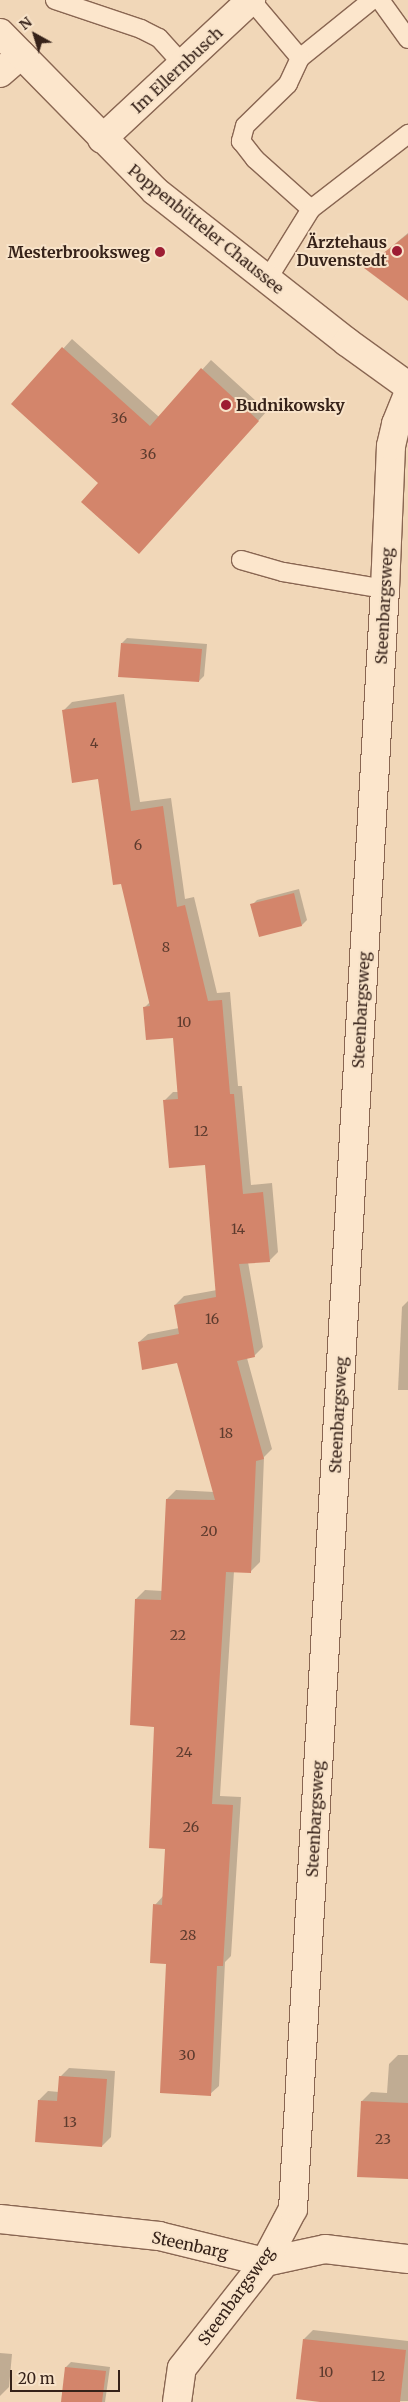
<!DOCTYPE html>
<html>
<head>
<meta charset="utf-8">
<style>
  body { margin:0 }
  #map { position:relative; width:408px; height:2402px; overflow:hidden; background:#f1d7b8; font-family:Merriweather,serif }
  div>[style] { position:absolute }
  .shadow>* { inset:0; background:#0003 }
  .building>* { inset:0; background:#d3856b }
  .roads { filter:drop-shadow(1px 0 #896652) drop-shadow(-1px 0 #896652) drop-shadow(0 1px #896652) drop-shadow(0 -1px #896652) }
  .lane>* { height:18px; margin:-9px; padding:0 9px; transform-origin:9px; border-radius:9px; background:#fce6cc }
  .street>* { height:28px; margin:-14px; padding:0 14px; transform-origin:14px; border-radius:14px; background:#fce6cc }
  .secondary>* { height:28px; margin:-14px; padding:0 14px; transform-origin:14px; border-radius:14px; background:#fce6cc }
  .dots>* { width:14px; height:14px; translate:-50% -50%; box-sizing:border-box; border:2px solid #f8e3c9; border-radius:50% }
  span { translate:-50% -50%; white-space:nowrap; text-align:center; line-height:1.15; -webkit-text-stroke:4px #f8e3c9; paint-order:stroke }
  .number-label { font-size:14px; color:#5d3b2e }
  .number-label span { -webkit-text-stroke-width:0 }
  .street-label { font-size:16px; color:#362219 }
  .poi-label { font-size:16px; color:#362219; font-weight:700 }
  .right { translate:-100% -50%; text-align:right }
  .left { translate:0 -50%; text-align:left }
  .north { position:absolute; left:10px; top:10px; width:50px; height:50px; -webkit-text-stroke:4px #f8e3c9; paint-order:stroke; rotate:321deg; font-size:14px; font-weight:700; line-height:20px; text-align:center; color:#362219 }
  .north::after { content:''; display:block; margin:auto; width:18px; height:22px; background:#362219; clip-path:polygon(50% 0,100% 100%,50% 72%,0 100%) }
  .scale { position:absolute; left:10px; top:2370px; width:110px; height:22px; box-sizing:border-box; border:2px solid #362219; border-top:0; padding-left:6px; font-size:15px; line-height:18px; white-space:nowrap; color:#362219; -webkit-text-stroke:4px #f8e3c9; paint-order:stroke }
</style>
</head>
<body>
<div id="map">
  <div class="shadow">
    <div style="clip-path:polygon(408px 233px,408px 299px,366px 268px)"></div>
    <div style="clip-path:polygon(72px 339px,159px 417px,211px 360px,267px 411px,148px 543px,100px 483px,13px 404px)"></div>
    <div style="clip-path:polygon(127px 638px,207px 644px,204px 676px,199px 681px,122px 643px)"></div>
    <div style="clip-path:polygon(124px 694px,140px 802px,171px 798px,185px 899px,194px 897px,217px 993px,230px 992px,238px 1086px,242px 1086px,251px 1185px,272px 1183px,278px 1252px,269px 1261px,248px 1262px,263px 1347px,254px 1356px,247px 1358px,272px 1449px,264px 1457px,260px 1562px,251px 1571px,234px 1571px,220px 1796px,241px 1797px,231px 1956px,225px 1962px,219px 2086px,210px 2094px,168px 1963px,155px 1905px,164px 1895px,166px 1848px,155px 1726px,136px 1599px,145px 1590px,163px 1591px,167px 1499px,176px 1490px,214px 1492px,178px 1362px,139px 1342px,148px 1334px,179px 1328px,175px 1305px,184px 1296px,217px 1290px,206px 1163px,164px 1101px,173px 1092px,178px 1092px,174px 1037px,145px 1007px,150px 1002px,99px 778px,63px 711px,72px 702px)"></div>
    <div style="clip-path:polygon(299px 889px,307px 920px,302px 925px,259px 935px,252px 905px,257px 900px)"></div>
    <div style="clip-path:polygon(408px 1301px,408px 1390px,398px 1390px,402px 1307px)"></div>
    <div style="clip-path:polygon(398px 2055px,408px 2055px,408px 2178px,362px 2101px,371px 2092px,387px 2093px,389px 2064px)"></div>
    <div style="clip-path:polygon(69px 2068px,115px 2071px,111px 2137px,102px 2146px,39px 2100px,48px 2091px,59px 2092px,60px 2077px)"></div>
    <div style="clip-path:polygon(313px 2330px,408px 2341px,408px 2401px,331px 2402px,304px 2339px)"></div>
    <div style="clip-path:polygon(0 2353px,12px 2354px,9px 2387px,0 2396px)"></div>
    <div style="clip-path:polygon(71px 2362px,110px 2367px,105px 2402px,67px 2402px,66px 2367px)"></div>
  </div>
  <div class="building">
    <div style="clip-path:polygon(408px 234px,408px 301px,364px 268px)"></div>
    <div style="clip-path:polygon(62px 347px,150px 426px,201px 368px,259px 421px,139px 554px,81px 502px,98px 483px,11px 404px)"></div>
    <div style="clip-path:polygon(121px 643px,202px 649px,199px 682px,118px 677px)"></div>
    <div style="clip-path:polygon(116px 702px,131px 811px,163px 806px,177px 907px,185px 905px,208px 1001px,222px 1000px,230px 1094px,234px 1094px,243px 1194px,263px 1192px,270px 1262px,239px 1264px,255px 1357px,237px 1361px,264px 1459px,256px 1461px,251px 1573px,226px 1572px,212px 1804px,233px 1805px,223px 1966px,217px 1966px,211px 2096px,160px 2093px,166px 1964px,150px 1963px,153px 1904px,162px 1905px,165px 1849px,149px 1848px,154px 1727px,130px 1725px,135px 1599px,161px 1600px,166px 1499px,215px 1500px,177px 1363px,142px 1370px,138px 1342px,179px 1334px,174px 1305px,216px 1297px,205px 1165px,169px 1168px,163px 1100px,178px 1099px,173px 1038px,146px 1040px,143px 1007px,150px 1006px,121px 884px,113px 885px,98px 779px,72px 783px,62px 710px)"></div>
    <div style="clip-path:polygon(294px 893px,302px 926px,259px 937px,250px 904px)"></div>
    <div style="clip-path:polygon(59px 2076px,107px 2079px,102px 2147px,35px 2142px,38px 2100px,57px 2101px)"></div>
    <div style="clip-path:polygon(361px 2101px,408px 2103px,408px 2179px,357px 2177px)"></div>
    <div style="clip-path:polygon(303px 2339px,406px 2350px,400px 2402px,320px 2402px,296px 2399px)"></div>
    <div style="clip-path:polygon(65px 2367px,106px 2371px,102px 2402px,61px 2402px)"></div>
  </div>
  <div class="roads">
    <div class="lane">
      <div style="left:55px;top:0;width:91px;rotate:18.6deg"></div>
      <div style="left:141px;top:29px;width:20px;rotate:27deg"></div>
      <div style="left:159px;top:38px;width:36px;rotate:48deg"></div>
      <div style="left:251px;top:0;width:76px;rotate:49.8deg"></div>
      <div style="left:300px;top:58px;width:92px;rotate:-38.9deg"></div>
      <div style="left:380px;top:0;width:48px;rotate:54.3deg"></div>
      <div style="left:300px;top:58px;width:29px;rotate:115deg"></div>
      <div style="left:288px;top:84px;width:60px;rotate:135.7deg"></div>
      <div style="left:245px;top:126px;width:16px;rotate:105deg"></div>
      <div style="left:241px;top:141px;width:23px;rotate:52deg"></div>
      <div style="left:255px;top:159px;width:75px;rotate:41.8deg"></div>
      <div style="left:267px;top:280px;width:84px;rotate:-58.2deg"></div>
      <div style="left:311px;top:209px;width:123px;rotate:-37.7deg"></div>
      <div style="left:241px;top:560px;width:44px;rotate:15.9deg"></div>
      <div style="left:283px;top:572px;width:103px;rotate:9.5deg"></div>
    </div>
    <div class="street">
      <div style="left:0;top:73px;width:28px;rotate:-41deg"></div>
      <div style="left:102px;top:139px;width:204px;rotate:-43deg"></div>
      <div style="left:0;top:2219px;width:160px;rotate:6.1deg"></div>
      <div style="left:159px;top:2236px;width:109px;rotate:13.8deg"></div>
      <div style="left:265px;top:2262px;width:61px;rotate:-12.2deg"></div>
      <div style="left:325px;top:2249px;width:84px;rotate:6.9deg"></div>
      <div style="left:177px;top:2402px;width:34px;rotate:-82deg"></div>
      <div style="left:182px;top:2368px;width:135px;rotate:-51.9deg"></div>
      <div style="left:265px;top:2262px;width:60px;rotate:-62.2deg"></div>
      <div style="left:293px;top:2209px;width:1623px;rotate:-86.75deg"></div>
      <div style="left:385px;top:589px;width:143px;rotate:-87.6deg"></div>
      <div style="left:391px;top:446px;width:23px;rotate:-77deg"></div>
      <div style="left:396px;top:424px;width:31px;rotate:-68deg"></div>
    </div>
    <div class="secondary">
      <div style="left:0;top:33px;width:221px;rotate:45.5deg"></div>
      <div style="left:155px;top:191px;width:244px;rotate:38.2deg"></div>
      <div style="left:347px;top:342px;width:75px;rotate:35.8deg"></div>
    </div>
  </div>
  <div class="dots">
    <div style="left:397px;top:251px;background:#9d1d33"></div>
    <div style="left:160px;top:252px;background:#9d1d33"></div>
    <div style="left:226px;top:405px;background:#9d1d33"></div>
  </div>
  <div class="number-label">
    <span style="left:119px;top:418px">36</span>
    <span style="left:148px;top:454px">36</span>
    <span style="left:94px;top:743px">4</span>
    <span style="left:138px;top:845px">6</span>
    <span style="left:166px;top:947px">8</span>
    <span style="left:184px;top:1022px">10</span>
    <span style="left:201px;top:1131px">12</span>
    <span style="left:238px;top:1229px">14</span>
    <span style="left:212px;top:1319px">16</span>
    <span style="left:226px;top:1433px">18</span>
    <span style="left:209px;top:1531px">20</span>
    <span style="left:178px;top:1635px">22</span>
    <span style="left:184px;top:1752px">24</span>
    <span style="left:191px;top:1827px">26</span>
    <span style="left:188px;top:1935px">28</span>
    <span style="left:187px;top:2055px">30</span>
    <span style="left:70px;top:2122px">13</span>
    <span style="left:383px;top:2139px">23</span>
    <span style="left:326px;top:2372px">10</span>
    <span style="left:378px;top:2376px">12</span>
  </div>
  <div class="street-label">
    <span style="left:177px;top:70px;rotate:-43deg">Im Ellernbusch</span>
    <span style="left:206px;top:229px;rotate:39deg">Poppenbütteler Chaussee</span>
    <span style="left:384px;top:606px;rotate:-87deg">Steenbargsweg</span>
    <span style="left:361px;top:1010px;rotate:-87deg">Steenbargsweg</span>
    <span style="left:338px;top:1415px;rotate:-87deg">Steenbargsweg</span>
    <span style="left:315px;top:1819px;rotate:-87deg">Steenbargsweg</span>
    <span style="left:190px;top:2245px;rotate:12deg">Steenbarg</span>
    <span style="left:236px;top:2296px;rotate:-54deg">Steenbargsweg</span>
  </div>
  <div class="poi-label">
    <span class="right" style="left:387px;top:251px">Ärztehaus<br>Duvenstedt</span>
    <span class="right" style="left:150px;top:252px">Mesterbrooksweg</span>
    <span class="left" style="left:236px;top:405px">Budnikowsky</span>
  </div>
  <div class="north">N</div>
  <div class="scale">20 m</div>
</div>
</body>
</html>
